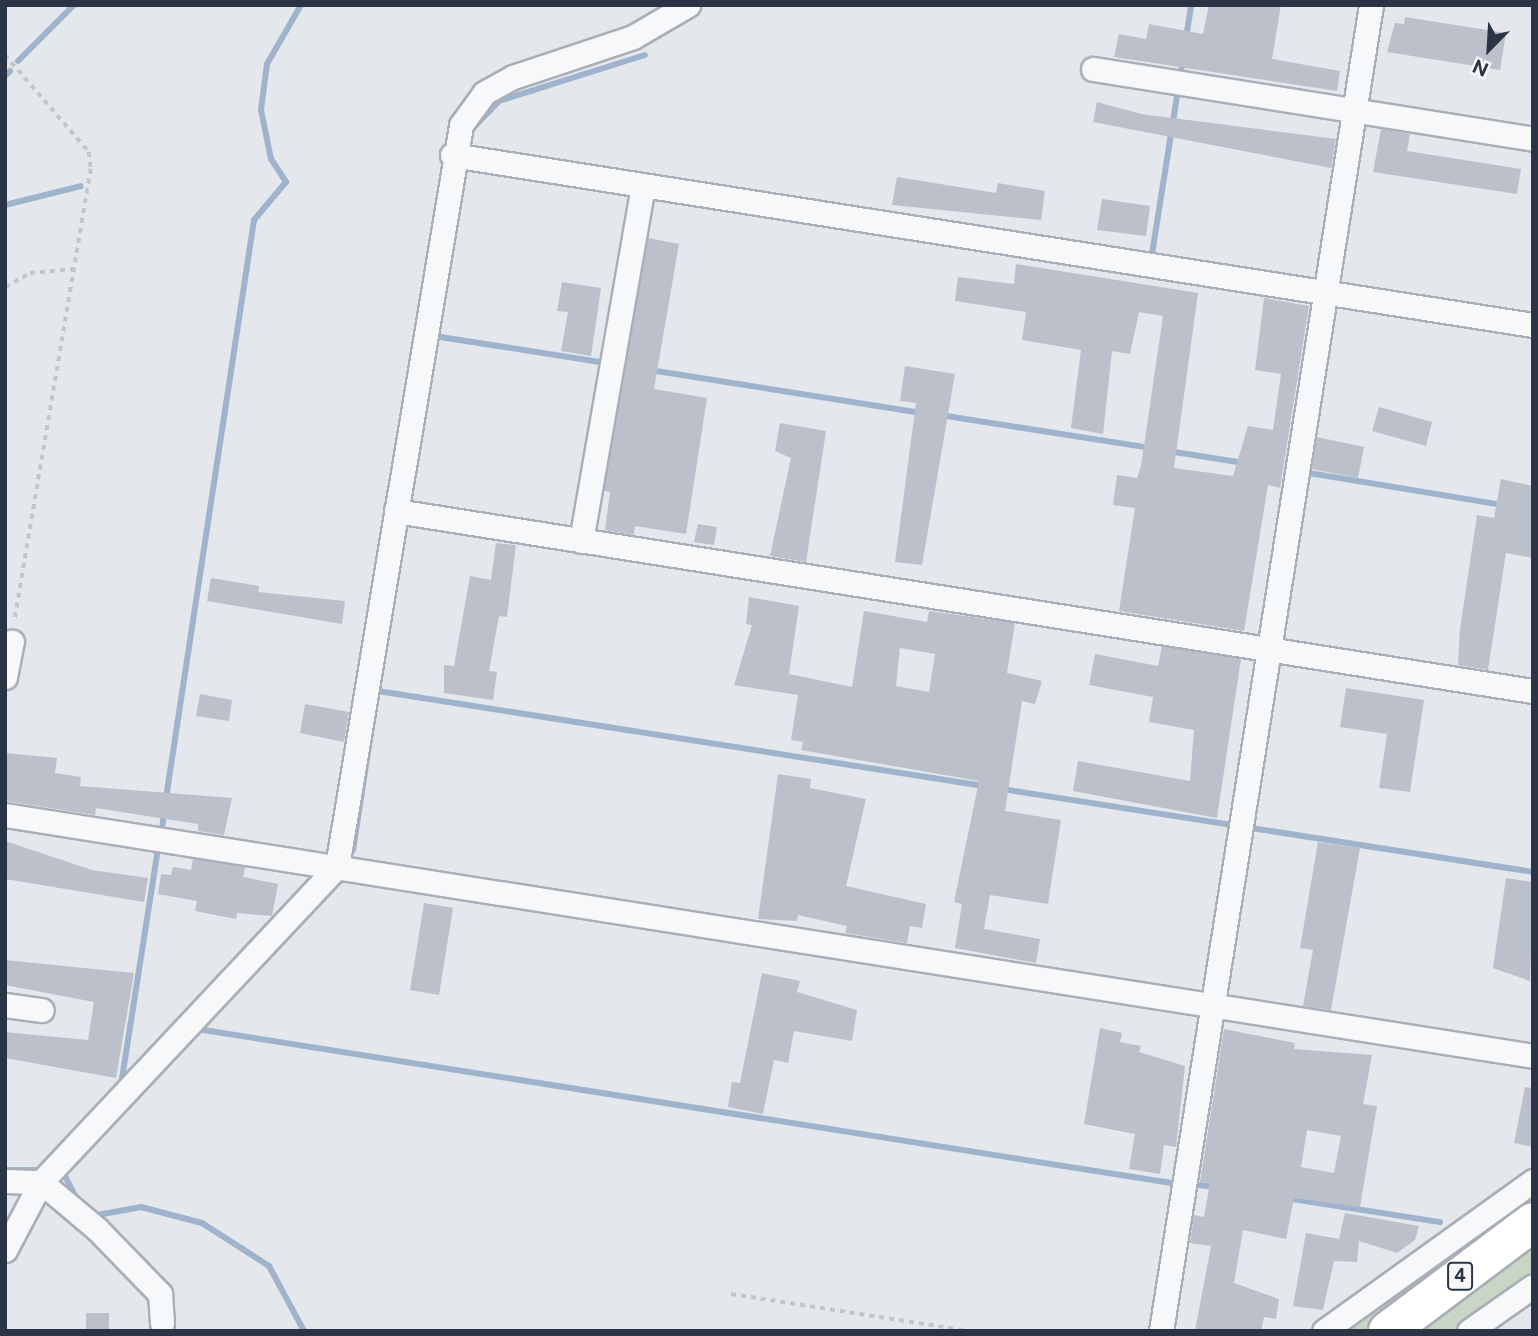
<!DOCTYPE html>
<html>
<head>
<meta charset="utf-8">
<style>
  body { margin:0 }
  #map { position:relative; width:1538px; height:1336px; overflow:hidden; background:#e4e7ec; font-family:"Public Sans",sans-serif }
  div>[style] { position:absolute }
  .green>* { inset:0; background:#c9d6c5 }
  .stream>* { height:6px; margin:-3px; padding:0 3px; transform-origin:3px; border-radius:3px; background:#9fb4cc }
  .building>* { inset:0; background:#bbc0ca }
  .path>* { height:3.5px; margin-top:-1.75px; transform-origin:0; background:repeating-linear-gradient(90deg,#c2c5cb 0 5px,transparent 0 10px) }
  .roads { filter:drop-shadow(2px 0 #a9aeb7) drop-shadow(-2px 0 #a9aeb7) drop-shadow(0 2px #a9aeb7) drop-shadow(0 -2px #a9aeb7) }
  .minor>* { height:23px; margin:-11.5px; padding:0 11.5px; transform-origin:11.5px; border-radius:11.5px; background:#f7f8fa }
  .trunk>* { height:38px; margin:-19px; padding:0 19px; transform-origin:19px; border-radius:19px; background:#fff }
  span { translate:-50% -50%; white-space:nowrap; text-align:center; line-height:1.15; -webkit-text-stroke:7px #f4f6f9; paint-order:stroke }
  .shield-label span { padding:2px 5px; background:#f4f6f9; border:2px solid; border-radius:5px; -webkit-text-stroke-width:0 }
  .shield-label { font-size:18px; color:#2b3445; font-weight:700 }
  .frame { position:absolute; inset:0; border:7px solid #2b3445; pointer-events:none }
  .north { position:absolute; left:1454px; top:14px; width:70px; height:70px; -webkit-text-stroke:5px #f4f6f9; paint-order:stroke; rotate:204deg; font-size:19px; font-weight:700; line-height:28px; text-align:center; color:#2b3445 }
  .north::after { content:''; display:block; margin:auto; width:24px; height:32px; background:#2b3445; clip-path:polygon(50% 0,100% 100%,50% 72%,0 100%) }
</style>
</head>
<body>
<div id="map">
  <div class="green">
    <div style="clip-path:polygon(1533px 1193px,1533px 1203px,1364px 1331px,1341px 1331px)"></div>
    <div style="clip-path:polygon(1533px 1242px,1533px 1274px,1452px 1331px,1419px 1331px)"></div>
  </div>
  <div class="stream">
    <div style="left:1186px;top:38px;width:33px;rotate:-81deg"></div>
    <div style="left:18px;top:61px;width:79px;rotate:-45deg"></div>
    <div style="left:5px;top:76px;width:7px;rotate:-45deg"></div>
    <div style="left:476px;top:125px;width:33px;rotate:-46deg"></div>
    <div style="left:499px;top:101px;width:153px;rotate:-17.5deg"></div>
    <div style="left:5px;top:205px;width:78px;rotate:-14deg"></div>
    <div style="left:1152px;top:254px;width:197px;rotate:-81deg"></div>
    <div style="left:434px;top:336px;width:200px;rotate:8.9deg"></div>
    <div style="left:650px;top:370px;width:275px;rotate:9deg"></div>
    <div style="left:940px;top:415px;width:214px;rotate:8.9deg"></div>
    <div style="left:1168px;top:451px;width:77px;rotate:9deg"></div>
    <div style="left:1303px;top:472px;width:203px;rotate:9.4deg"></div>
    <div style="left:378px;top:691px;width:613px;rotate:8.91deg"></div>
    <div style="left:1002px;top:789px;width:537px;rotate:8.88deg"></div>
    <div style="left:166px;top:798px;width:585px;rotate:-81.34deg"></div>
    <div style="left:254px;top:220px;width:50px;rotate:-49.9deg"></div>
    <div style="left:286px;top:182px;width:27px;rotate:-123deg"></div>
    <div style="left:271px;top:159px;width:50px;rotate:-101.5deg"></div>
    <div style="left:261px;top:110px;width:46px;rotate:-82.6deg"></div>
    <div style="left:267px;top:64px;width:68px;rotate:-60deg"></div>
    <div style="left:162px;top:829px;width:17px;rotate:-83deg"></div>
    <div style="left:353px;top:850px;width:159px;rotate:-81.3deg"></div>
    <div style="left:197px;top:1029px;width:993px;rotate:8.98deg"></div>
    <div style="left:121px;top:1085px;width:240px;rotate:-81.1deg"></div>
    <div style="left:5px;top:1170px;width:33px"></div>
    <div style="left:63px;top:1172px;width:34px;rotate:63deg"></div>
    <div style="left:1189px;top:1184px;width:28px;rotate:6deg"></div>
    <div style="left:1286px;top:1198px;width:156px;rotate:8.9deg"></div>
    <div style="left:92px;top:1216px;width:50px;rotate:-10.4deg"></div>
    <div style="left:141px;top:1207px;width:63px;rotate:14.7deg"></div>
    <div style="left:202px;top:1223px;width:80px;rotate:32.7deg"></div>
    <div style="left:269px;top:1266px;width:74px;rotate:61.7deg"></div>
  </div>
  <div class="building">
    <div style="clip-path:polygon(1209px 5px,1281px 5px,1272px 59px,1340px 71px,1337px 91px,1114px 57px,1119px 34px,1146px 39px,1149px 24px,1203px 34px)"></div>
    <div style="clip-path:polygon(1405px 17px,1506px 33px,1500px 70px,1387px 52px,1395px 23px,1404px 24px)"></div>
    <div style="clip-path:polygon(1097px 102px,1141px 114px,1336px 139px,1331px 168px,1093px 122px)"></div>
    <div style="clip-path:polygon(1381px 129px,1410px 134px,1407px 151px,1521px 169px,1517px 194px,1373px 172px)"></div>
    <div style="clip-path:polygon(897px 177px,996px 193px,998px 183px,1045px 191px,1041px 220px,892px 205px)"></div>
    <div style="clip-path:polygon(1102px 199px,1150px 206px,1146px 236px,1097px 230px)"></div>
    <div style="clip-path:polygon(648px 238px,679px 244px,654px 389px,707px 398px,686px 534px,635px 526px,634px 535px,605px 530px,610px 492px,604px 491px)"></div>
    <div style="clip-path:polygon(1016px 264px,1198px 293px,1174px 468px,1233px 476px,1248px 426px,1273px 430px,1281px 374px,1255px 370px,1264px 298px,1309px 306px,1280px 488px,1268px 485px,1244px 631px,1119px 611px,1135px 508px,1113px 505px,1117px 475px,1137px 478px,1141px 466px,1163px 316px,1139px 312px,1130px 354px,1112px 351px,1103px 434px,1071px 428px,1081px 350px,1022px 340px,1026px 312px,955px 301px,958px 277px,1014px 284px)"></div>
    <div style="clip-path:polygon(562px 282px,601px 288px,591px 356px,561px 351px,568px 312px,557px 311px)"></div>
    <div style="clip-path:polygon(905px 366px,955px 374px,922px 565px,895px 562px,916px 403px,900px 401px)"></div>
    <div style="clip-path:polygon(1379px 407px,1432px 422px,1426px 446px,1372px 431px)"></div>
    <div style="clip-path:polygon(780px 423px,826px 431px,806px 562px,770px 556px,791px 458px,775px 451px)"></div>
    <div style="clip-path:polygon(1317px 437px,1364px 447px,1358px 478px,1312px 469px)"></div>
    <div style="clip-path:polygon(1501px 479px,1533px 486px,1533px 558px,1506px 553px,1488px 670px,1458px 665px,1460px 629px,1477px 515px,1494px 518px)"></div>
    <div style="clip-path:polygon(698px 524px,717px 527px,714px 545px,694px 542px)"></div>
    <div style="clip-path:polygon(496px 543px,516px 545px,507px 617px,499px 616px,489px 671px,497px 672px,493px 700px,444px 693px,444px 665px,454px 666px,470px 576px,491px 580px)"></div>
    <div style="clip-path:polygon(211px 578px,259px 586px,258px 592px,345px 601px,342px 624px,207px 601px)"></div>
    <div style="clip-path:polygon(evenodd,749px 597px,799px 606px,789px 674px,852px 687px,864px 611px,927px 622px,929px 611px,1015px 623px,1007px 673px,1042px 681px,1035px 704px,1022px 701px,1005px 811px,1061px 820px,1048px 904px,990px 895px,984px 929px,1040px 939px,1036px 963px,955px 948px,962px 904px,954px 902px,979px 781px,801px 750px,803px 742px,791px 740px,798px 695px,734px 685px,752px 625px,746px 624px,749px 597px,900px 648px,935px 654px,929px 692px,896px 686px,900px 648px)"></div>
    <div style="clip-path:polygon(1162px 646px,1241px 659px,1217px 818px,1073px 791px,1078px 761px,1190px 781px,1194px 730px,1149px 722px,1153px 697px,1089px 685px,1095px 654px,1158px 666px)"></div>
    <div style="clip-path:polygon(1346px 688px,1424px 700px,1410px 792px,1379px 788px,1387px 734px,1340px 727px)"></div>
    <div style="clip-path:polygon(200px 694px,232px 700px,229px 721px,196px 716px)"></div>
    <div style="clip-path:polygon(305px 704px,349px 712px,344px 742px,300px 733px)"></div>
    <div style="clip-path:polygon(5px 753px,57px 758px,55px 773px,81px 777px,80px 786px,232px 798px,224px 835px,198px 831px,198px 824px,96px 808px,95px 815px,5px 801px)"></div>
    <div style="clip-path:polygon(778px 774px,811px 779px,810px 788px,866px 799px,846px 886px,926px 904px,922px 928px,910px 926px,907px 943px,845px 933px,847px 926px,798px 915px,797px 921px,758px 919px)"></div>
    <div style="clip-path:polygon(5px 841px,92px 870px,148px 878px,144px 902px,5px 879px)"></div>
    <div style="clip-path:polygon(1318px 842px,1360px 848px,1331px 1010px,1303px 1006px,1313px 950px,1300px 948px)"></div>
    <div style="clip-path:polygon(193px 859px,245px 867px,243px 877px,278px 884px,272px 916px,237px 913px,236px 919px,195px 911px,197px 901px,158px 894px,161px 874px,171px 875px,173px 867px,191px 870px)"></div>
    <div style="clip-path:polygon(1506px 878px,1533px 882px,1530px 981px,1493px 968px)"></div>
    <div style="clip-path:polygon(424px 903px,453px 908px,439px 995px,410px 990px)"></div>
    <div style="clip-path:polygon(5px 960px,134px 973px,116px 1078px,5px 1058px,5px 1032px,88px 1040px,94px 1002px,5px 985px)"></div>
    <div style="clip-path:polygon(762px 973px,800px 981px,797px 992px,857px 1010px,852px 1041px,794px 1031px,788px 1063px,774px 1060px,763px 1114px,728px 1107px,732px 1082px,740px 1083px)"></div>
    <div style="clip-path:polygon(1100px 1028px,1122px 1033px,1120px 1042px,1141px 1046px,1139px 1052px,1185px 1066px,1176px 1147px,1164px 1145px,1160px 1174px,1129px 1169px,1135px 1134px,1084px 1124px)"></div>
    <div style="clip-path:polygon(evenodd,1224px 1029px,1295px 1043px,1294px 1049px,1372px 1055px,1363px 1104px,1377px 1106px,1360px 1207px,1294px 1198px,1286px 1239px,1243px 1230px,1234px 1283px,1279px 1299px,1276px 1319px,1264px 1317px,1261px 1331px,1195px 1331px,1211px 1246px,1190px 1243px,1194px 1215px,1204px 1217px,1210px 1183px,1200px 1182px,1224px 1029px,1307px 1130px,1341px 1136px,1334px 1173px,1301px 1167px,1307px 1130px)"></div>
    <div style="clip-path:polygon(1525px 1087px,1533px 1088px,1533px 1147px,1514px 1143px)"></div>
    <div style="clip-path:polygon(1345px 1213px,1419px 1226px,1415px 1240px,1397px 1253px,1359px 1241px,1357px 1262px,1334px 1261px,1323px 1310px,1293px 1306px,1306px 1233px,1339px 1239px)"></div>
    <div style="clip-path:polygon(86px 1313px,109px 1313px,109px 1331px,86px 1331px)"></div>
  </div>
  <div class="path">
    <div style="left:5px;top:55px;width:128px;rotate:49.1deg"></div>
    <div style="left:89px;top:152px;width:17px;rotate:83deg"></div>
    <div style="left:91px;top:169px;width:457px;rotate:99.6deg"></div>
    <div style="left:5px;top:287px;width:29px;rotate:-29deg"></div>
    <div style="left:30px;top:273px;width:44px;rotate:-5.2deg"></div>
    <div style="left:731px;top:1294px;width:243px;rotate:8.8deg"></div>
  </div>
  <div class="roads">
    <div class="minor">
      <div style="left:1093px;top:69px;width:446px;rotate:9deg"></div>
      <div style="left:452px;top:155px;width:1094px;rotate:8.94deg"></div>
      <div style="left:396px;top:511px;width:1151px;rotate:9deg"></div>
      <div style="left:581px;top:541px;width:361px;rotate:-80.1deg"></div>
      <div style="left:5px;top:677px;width:36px;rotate:-79deg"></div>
      <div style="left:5px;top:815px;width:1547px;rotate:8.96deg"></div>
      <div style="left:5px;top:1005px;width:37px;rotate:8deg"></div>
      <div style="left:5px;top:1181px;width:36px;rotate:2deg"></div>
      <div style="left:41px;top:1182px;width:73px;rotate:40deg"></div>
      <div style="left:97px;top:1229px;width:91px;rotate:45.9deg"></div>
      <div style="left:160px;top:1294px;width:29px;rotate:86deg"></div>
      <div style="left:5px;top:1250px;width:77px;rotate:-62.1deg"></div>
      <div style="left:41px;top:1182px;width:432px;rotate:-46.8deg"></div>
      <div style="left:337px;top:867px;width:752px;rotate:-80.51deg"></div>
      <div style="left:461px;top:125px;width:39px;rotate:-54deg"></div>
      <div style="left:484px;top:93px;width:33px;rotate:-29deg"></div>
      <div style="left:513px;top:77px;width:126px;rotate:-18.4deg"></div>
      <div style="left:633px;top:37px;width:64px;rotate:-30.2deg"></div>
      <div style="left:1161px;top:1331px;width:1343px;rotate:-81deg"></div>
      <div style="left:1324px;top:1331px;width:257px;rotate:-35.7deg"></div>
      <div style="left:1469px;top:1331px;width:78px;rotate:-35.1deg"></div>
    </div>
    <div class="trunk">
      <div style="left:1388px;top:1331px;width:181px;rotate:-36.9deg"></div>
    </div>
  </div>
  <div class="shield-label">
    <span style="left:1460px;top:1276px">4</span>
  </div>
  <div class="frame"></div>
  <div class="north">N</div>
</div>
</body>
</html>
